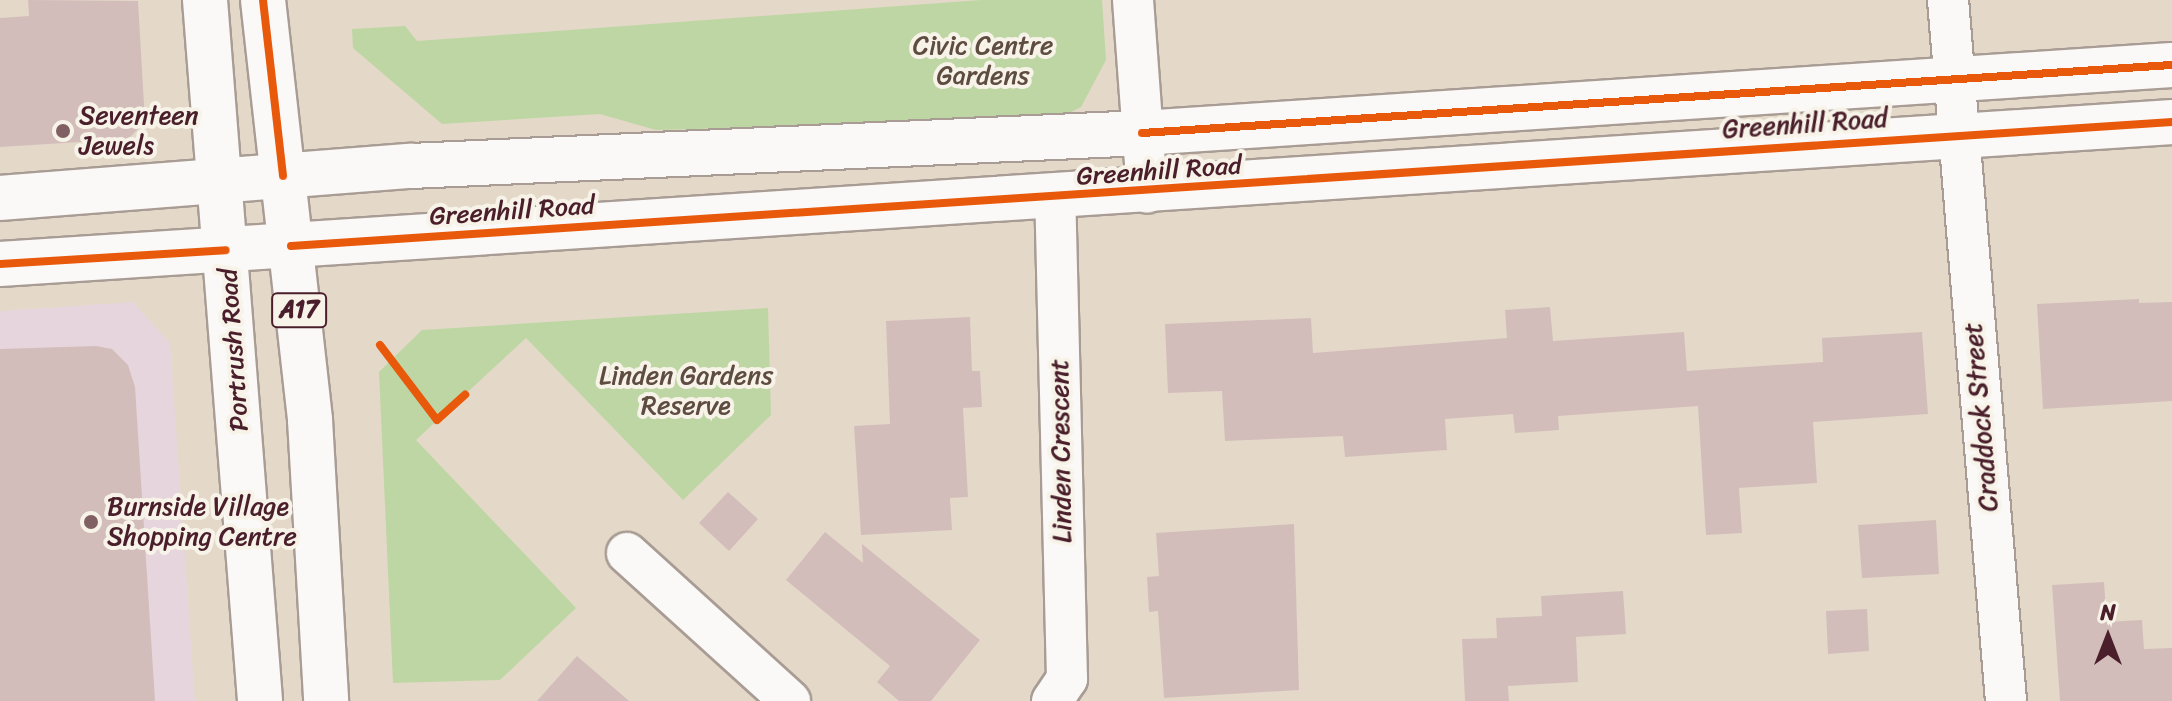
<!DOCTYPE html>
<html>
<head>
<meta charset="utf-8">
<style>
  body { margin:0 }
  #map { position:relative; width:2172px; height:701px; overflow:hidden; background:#e4d9c8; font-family:Sriracha,sans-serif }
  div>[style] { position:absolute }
  .built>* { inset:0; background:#e6d5dd }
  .green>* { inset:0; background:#bed6a3 }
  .building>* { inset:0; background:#d2bdbb }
  .roads { filter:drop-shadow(2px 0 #a89c94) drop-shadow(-2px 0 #a89c94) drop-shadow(0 2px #a89c94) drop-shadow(0 -2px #a89c94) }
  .minor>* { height:40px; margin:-20px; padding:0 20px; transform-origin:20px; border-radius:20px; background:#fbf9f7 }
  .secondary>* { height:44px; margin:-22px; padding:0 22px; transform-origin:22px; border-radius:22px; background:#fbf9f7 }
  .trunk>* { height:44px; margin:-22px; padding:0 22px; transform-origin:22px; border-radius:22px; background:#fbf9f7 }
  .cycleway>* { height:8px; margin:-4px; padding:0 4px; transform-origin:4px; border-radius:4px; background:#e8590c }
  .dots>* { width:22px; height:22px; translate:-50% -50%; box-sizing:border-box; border:4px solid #f7f3e8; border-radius:50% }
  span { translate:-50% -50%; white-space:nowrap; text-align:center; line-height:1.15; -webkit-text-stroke:8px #f7f3e8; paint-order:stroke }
  .shield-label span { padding:2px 6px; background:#f7f3e8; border:2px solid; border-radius:6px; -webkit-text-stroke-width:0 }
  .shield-label { font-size:24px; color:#4a1f2b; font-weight:700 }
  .park-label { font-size:26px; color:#5f4c41 }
  .poi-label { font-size:26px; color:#4a1f2b }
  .left { translate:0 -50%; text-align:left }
  .street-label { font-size:26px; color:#4a1f2b }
  .north { position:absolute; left:2068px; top:597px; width:80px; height:80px; -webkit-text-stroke:6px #f7f3e8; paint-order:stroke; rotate:0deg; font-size:22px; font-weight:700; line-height:32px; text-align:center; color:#4a1f2b }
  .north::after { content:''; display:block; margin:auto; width:28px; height:36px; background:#4a1f2b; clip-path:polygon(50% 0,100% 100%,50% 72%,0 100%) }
</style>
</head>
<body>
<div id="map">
  <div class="built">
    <div style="clip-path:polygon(133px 302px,170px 343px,195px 701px,0 701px,0 311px)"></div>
  </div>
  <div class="green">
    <div style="clip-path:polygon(981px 0,1102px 0,1106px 60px,1081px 107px,1055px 120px,656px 130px,600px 114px,442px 124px,353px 48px,352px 29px,405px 26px,417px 41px)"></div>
    <div style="clip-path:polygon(768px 308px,771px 415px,683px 500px,526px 338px,416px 440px,576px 608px,500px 680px,393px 683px,379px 372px,422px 330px)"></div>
  </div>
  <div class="building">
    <div style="clip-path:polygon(28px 0,138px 1px,145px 122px,128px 139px,0 147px,0 18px,29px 16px)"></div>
    <div style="clip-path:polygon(2139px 299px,2139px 303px,2172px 302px,2172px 401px,2043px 409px,2037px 304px)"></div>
    <div style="clip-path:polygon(1550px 307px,1553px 341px,1684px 332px,1687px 371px,1823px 362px,1822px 338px,1922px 332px,1928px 414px,1813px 422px,1817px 483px,1739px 488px,1742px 533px,1706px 535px,1698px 406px,1558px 416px,1559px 430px,1515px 433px,1513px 414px,1445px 419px,1447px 450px,1345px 457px,1343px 436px,1225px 441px,1222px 391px,1168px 393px,1165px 324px,1311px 318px,1313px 353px,1507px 338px,1505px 310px)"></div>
    <div style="clip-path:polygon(970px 317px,972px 371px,980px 371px,982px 407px,963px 408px,968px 497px,950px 498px,952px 530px,861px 535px,854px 426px,890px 424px,886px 321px)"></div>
    <div style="clip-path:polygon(96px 346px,112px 349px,128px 365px,135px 387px,155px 701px,0 701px,0 349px)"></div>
    <div style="clip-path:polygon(728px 492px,758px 519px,729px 551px,699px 523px)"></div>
    <div style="clip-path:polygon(1936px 520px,1939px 574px,1862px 578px,1858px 525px)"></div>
    <div style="clip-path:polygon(1294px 524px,1299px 690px,1164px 698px,1158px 611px,1149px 612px,1147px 577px,1159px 576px,1156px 533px)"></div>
    <div style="clip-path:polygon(825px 532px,863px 563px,862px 544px,980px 640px,931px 701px,899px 701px,877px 682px,890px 666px,786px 580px)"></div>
    <div style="clip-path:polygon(2104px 582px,2107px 622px,2142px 620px,2144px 649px,2172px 648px,2172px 701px,2060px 701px,2052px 585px)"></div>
    <div style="clip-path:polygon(1623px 591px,1626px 634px,1576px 637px,1578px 682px,1508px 686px,1509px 701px,1465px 701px,1462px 639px,1497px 638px,1496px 618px,1542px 616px,1541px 596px)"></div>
    <div style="clip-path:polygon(1867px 609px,1869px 651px,1828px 654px,1826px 611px)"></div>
    <div style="clip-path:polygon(577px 656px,629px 701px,537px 701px)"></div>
  </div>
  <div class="roads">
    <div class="minor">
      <div style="left:1133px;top:0;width:193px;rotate:85.8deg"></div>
      <div style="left:1948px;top:0;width:703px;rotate:85.27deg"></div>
      <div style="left:627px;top:553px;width:220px;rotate:42.2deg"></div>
      <div style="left:1052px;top:701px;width:27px;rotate:-56deg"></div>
      <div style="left:1067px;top:679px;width:482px;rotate:-91.4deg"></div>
    </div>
    <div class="secondary">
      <div style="left:0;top:198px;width:412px;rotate:-4.5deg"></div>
      <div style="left:411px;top:166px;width:732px;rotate:-2.58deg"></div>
      <div style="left:1142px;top:133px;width:1032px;rotate:-3.78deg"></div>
      <div style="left:0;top:264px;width:2177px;rotate:-3.74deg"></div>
    </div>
    <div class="trunk">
      <div style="left:205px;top:0;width:703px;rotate:85.51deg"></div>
      <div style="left:263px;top:0;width:423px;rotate:83.6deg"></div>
      <div style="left:310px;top:420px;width:281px;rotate:86.7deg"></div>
    </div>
  </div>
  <div class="cycleway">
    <div style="left:263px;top:0;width:177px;rotate:83.5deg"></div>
    <div style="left:1142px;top:133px;width:1032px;rotate:-3.78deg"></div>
    <div style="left:291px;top:246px;width:1885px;rotate:-3.77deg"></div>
    <div style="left:0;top:264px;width:226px;rotate:-3.5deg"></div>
    <div style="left:380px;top:345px;width:94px;rotate:52.8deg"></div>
    <div style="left:437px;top:420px;width:38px;rotate:-42deg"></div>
  </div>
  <div class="dots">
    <div style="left:63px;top:131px;background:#806062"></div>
    <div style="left:91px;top:522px;background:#806062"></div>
  </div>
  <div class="shield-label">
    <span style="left:299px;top:310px">A17</span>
  </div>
  <div class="park-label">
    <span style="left:983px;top:61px">Civic Centre<br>Gardens</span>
    <span style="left:686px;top:391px">Linden Gardens<br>Reserve</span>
  </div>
  <div class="poi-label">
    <span class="left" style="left:79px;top:131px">Seventeen<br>Jewels</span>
    <span class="left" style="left:107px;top:522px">Burnside Village<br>Shopping Centre</span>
  </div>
  <div class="street-label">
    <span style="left:1805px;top:124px;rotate:-4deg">Greenhill Road</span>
    <span style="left:1159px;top:171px;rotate:-4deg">Greenhill Road</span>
    <span style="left:512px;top:211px;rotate:-4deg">Greenhill Road</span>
    <span style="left:234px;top:350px;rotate:-94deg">Portrush Road</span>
    <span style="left:1981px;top:417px;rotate:-95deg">Craddock Street</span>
    <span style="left:1061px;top:451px;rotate:-91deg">Linden Crescent</span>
  </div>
  <div class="north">N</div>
</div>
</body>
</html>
